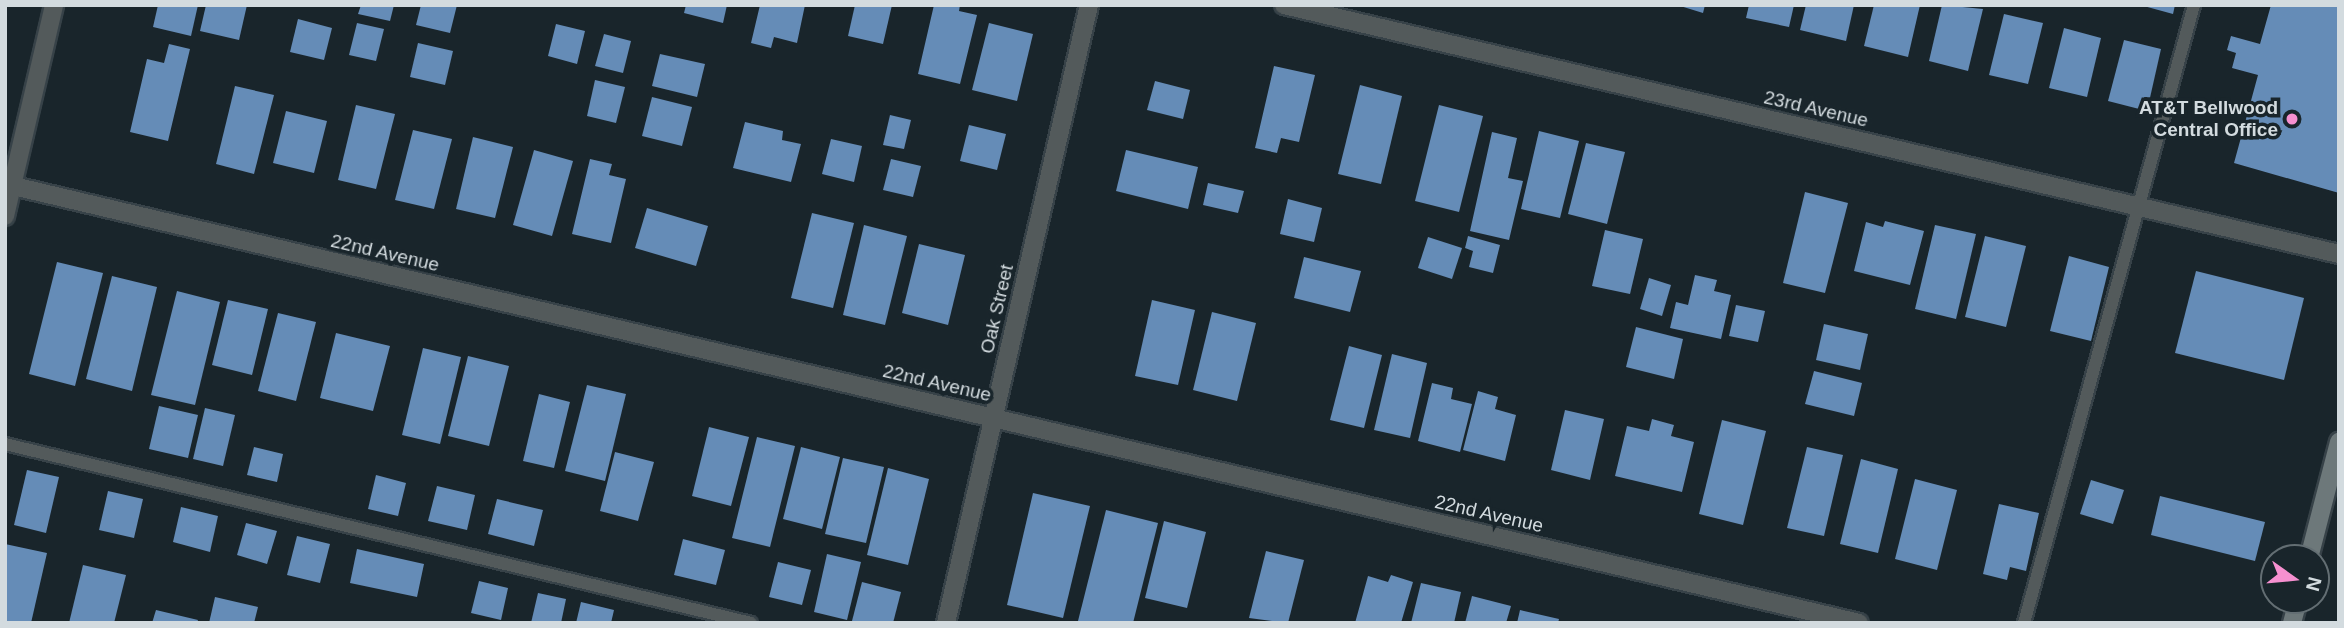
<!DOCTYPE html>
<html>
<head>
<meta charset="utf-8">
<style>
  body { margin:0 }
  #map { position:relative; width:2344px; height:628px; overflow:hidden; background:#19252b; font-family:Helvetica,sans-serif }
  div>[style] { position:absolute }
  .building>* { inset:0; background:#658cb7 }
  .roads { filter:drop-shadow(2px 0 #374248) drop-shadow(-2px 0 #374248) drop-shadow(0 2px #374248) drop-shadow(0 -2px #374248) }
  .lane>* { height:12px; margin:-6px; padding:0 6px; transform-origin:6px; border-radius:6px; background:#535a5b }
  .street>* { height:18px; margin:-9px; padding:0 9px; transform-origin:9px; border-radius:9px; background:#535a5b }
  .secondary>* { height:18px; margin:-9px; padding:0 9px; transform-origin:9px; border-radius:9px; background:#6d787a }
  .dots>* { width:19px; height:19px; translate:-50% -50%; box-sizing:border-box; border:4px solid #19252b; border-radius:50% }
  span { translate:-50% -50%; white-space:nowrap; text-align:center; line-height:1.15; -webkit-text-stroke:7px #19252b; paint-order:stroke }
  .poi-label { font-size:19px; color:#d3dbdf; font-weight:700 }
  .right { translate:-100% -50%; text-align:right }
  .street-label { font-size:19px; color:#d3dbdf }
  .frame { position:absolute; inset:0; border:7px solid #d3dbdf; pointer-events:none }
  .north { position:absolute; left:2260px; top:544px; width:70px; height:70px; box-sizing:border-box; background:#19252b; border:2px solid #636e73; border-radius:50%; rotate:105deg; font-size:19px; font-weight:700; line-height:28px; text-align:center; color:#d3dbdf }
  .north::after { content:''; display:block; margin:auto; width:24px; height:32px; background:#f690d0; clip-path:polygon(50% 0,100% 100%,50% 72%,0 100%) }
</style>
</head>
<body>
<div id="map">
  <div class="building">
    <div style="clip-path:polygon(158px 5px,198px 5px,191px 36px,153px 27px)"></div>
    <div style="clip-path:polygon(206px 5px,247px 5px,239px 40px,200px 31px)"></div>
    <div style="clip-path:polygon(361px 5px,394px 5px,390px 21px,358px 14px)"></div>
    <div style="clip-path:polygon(421px 5px,457px 5px,450px 33px,416px 25px)"></div>
    <div style="clip-path:polygon(686px 5px,727px 5px,723px 23px,684px 13px)"></div>
    <div style="clip-path:polygon(760px 5px,805px 5px,797px 43px,774px 37px,771px 48px,751px 43px)"></div>
    <div style="clip-path:polygon(855px 5px,892px 5px,883px 44px,848px 36px)"></div>
    <div style="clip-path:polygon(934px 5px,960px 5px,959px 11px,977px 15px,960px 84px,918px 74px)"></div>
    <div style="clip-path:polygon(1677px 5px,1705px 5px,1703px 13px)"></div>
    <div style="clip-path:polygon(1749px 5px,1794px 5px,1789px 27px,1746px 18px)"></div>
    <div style="clip-path:polygon(1806px 5px,1854px 5px,1846px 41px,1800px 30px)"></div>
    <div style="clip-path:polygon(1874px 5px,1920px 5px,1908px 57px,1864px 46px)"></div>
    <div style="clip-path:polygon(1942px 5px,1983px 9px,1968px 71px,1929px 61px)"></div>
    <div style="clip-path:polygon(2140px 5px,2175px 5px,2173px 14px)"></div>
    <div style="clip-path:polygon(2271px 5px,2339px 5px,2339px 193px,2234px 163px,2258px 75px,2232px 68px,2236px 53px,2227px 50px,2231px 36px,2260px 44px)"></div>
    <div style="clip-path:polygon(2004px 14px,2043px 23px,2028px 84px,1989px 75px)"></div>
    <div style="clip-path:polygon(298px 19px,332px 28px,324px 60px,290px 52px)"></div>
    <div style="clip-path:polygon(357px 23px,384px 29px,376px 61px,349px 55px)"></div>
    <div style="clip-path:polygon(989px 23px,1033px 34px,1017px 101px,972px 90px)"></div>
    <div style="clip-path:polygon(556px 24px,585px 31px,577px 64px,548px 56px)"></div>
    <div style="clip-path:polygon(2064px 28px,2101px 38px,2087px 97px,2049px 88px)"></div>
    <div style="clip-path:polygon(604px 34px,631px 41px,623px 73px,595px 66px)"></div>
    <div style="clip-path:polygon(2124px 40px,2161px 49px,2147px 111px,2108px 101px)"></div>
    <div style="clip-path:polygon(418px 43px,453px 51px,445px 85px,410px 77px)"></div>
    <div style="clip-path:polygon(169px 44px,190px 49px,168px 141px,130px 132px,147px 59px,164px 63px)"></div>
    <div style="clip-path:polygon(660px 54px,705px 64px,697px 97px,652px 86px)"></div>
    <div style="clip-path:polygon(1274px 66px,1315px 75px,1299px 142px,1281px 138px,1277px 153px,1255px 148px)"></div>
    <div style="clip-path:polygon(595px 80px,625px 87px,616px 123px,587px 116px)"></div>
    <div style="clip-path:polygon(1155px 81px,1190px 90px,1183px 119px,1147px 110px)"></div>
    <div style="clip-path:polygon(1360px 85px,1402px 96px,1381px 184px,1338px 174px)"></div>
    <div style="clip-path:polygon(235px 86px,274px 95px,254px 174px,216px 164px)"></div>
    <div style="clip-path:polygon(652px 97px,692px 107px,682px 146px,642px 136px)"></div>
    <div style="clip-path:polygon(356px 105px,395px 114px,376px 189px,338px 180px)"></div>
    <div style="clip-path:polygon(1439px 105px,1483px 116px,1459px 212px,1415px 201px)"></div>
    <div style="clip-path:polygon(286px 111px,327px 121px,314px 173px,273px 163px)"></div>
    <div style="clip-path:polygon(890px 115px,911px 120px,904px 149px,883px 145px)"></div>
    <div style="clip-path:polygon(745px 122px,783px 131px,782px 140px,801px 144px,791px 182px,733px 168px)"></div>
    <div style="clip-path:polygon(969px 125px,1006px 134px,997px 170px,960px 161px)"></div>
    <div style="clip-path:polygon(413px 130px,452px 139px,434px 209px,395px 200px)"></div>
    <div style="clip-path:polygon(1539px 131px,1579px 141px,1560px 218px,1521px 209px)"></div>
    <div style="clip-path:polygon(1492px 132px,1517px 138px,1508px 178px,1523px 181px,1509px 240px,1470px 231px)"></div>
    <div style="clip-path:polygon(473px 137px,513px 147px,495px 218px,456px 209px)"></div>
    <div style="clip-path:polygon(831px 139px,862px 146px,854px 182px,822px 174px)"></div>
    <div style="clip-path:polygon(1586px 143px,1625px 152px,1607px 224px,1568px 214px)"></div>
    <div style="clip-path:polygon(534px 150px,573px 161px,552px 236px,513px 225px)"></div>
    <div style="clip-path:polygon(1126px 150px,1198px 167px,1188px 209px,1116px 191px)"></div>
    <div style="clip-path:polygon(590px 159px,612px 164px,609px 175px,626px 179px,611px 243px,572px 234px)"></div>
    <div style="clip-path:polygon(891px 159px,921px 166px,913px 197px,883px 190px)"></div>
    <div style="clip-path:polygon(1208px 183px,1244px 191px,1238px 213px,1203px 205px)"></div>
    <div style="clip-path:polygon(1805px 192px,1848px 203px,1825px 293px,1783px 283px)"></div>
    <div style="clip-path:polygon(1288px 199px,1322px 208px,1314px 242px,1280px 234px)"></div>
    <div style="clip-path:polygon(647px 208px,708px 226px,696px 266px,635px 248px)"></div>
    <div style="clip-path:polygon(812px 213px,854px 223px,833px 308px,791px 298px)"></div>
    <div style="clip-path:polygon(1885px 221px,1924px 231px,1910px 285px,1854px 271px,1866px 222px,1883px 227px)"></div>
    <div style="clip-path:polygon(864px 225px,907px 236px,885px 325px,843px 315px)"></div>
    <div style="clip-path:polygon(1935px 225px,1976px 234px,1956px 319px,1915px 309px)"></div>
    <div style="clip-path:polygon(1605px 230px,1643px 239px,1630px 294px,1592px 286px)"></div>
    <div style="clip-path:polygon(1468px 236px,1500px 245px,1493px 273px,1469px 267px,1473px 251px,1465px 248px)"></div>
    <div style="clip-path:polygon(1985px 236px,2026px 246px,2006px 327px,1965px 317px)"></div>
    <div style="clip-path:polygon(1428px 237px,1462px 248px,1452px 279px,1418px 268px)"></div>
    <div style="clip-path:polygon(919px 244px,965px 255px,948px 325px,902px 313px)"></div>
    <div style="clip-path:polygon(2069px 256px,2109px 267px,2091px 341px,2050px 331px)"></div>
    <div style="clip-path:polygon(1304px 257px,1361px 271px,1350px 312px,1294px 298px)"></div>
    <div style="clip-path:polygon(57px 262px,103px 273px,75px 386px,29px 374px)"></div>
    <div style="clip-path:polygon(2196px 271px,2304px 298px,2284px 380px,2175px 353px)"></div>
    <div style="clip-path:polygon(1695px 275px,1717px 280px,1714px 291px,1731px 295px,1721px 339px,1670px 328px,1676px 302px,1688px 305px)"></div>
    <div style="clip-path:polygon(112px 276px,157px 287px,132px 391px,86px 379px)"></div>
    <div style="clip-path:polygon(1649px 278px,1671px 285px,1662px 316px,1640px 309px)"></div>
    <div style="clip-path:polygon(177px 291px,220px 302px,195px 405px,151px 395px)"></div>
    <div style="clip-path:polygon(228px 300px,268px 309px,252px 375px,212px 365px)"></div>
    <div style="clip-path:polygon(1152px 300px,1195px 310px,1178px 385px,1135px 376px)"></div>
    <div style="clip-path:polygon(1736px 305px,1765px 311px,1758px 342px,1729px 336px)"></div>
    <div style="clip-path:polygon(1212px 312px,1256px 323px,1237px 401px,1193px 390px)"></div>
    <div style="clip-path:polygon(278px 313px,316px 322px,296px 401px,258px 391px)"></div>
    <div style="clip-path:polygon(1824px 324px,1868px 334px,1860px 370px,1816px 360px)"></div>
    <div style="clip-path:polygon(1636px 327px,1683px 339px,1674px 379px,1626px 367px)"></div>
    <div style="clip-path:polygon(336px 333px,390px 346px,373px 411px,320px 398px)"></div>
    <div style="clip-path:polygon(1349px 346px,1382px 355px,1364px 428px,1330px 420px)"></div>
    <div style="clip-path:polygon(423px 348px,461px 357px,440px 444px,402px 435px)"></div>
    <div style="clip-path:polygon(1392px 354px,1427px 363px,1410px 438px,1374px 430px)"></div>
    <div style="clip-path:polygon(468px 356px,509px 366px,489px 446px,448px 436px)"></div>
    <div style="clip-path:polygon(1814px 371px,1862px 383px,1854px 416px,1805px 404px)"></div>
    <div style="clip-path:polygon(1432px 383px,1453px 388px,1451px 399px,1472px 404px,1460px 452px,1418px 441px)"></div>
    <div style="clip-path:polygon(587px 385px,626px 394px,605px 481px,565px 471px)"></div>
    <div style="clip-path:polygon(1478px 391px,1498px 397px,1495px 409px,1516px 415px,1505px 461px,1463px 450px)"></div>
    <div style="clip-path:polygon(539px 394px,570px 402px,554px 468px,523px 461px)"></div>
    <div style="clip-path:polygon(159px 406px,198px 415px,188px 458px,149px 449px)"></div>
    <div style="clip-path:polygon(205px 408px,235px 415px,223px 466px,193px 459px)"></div>
    <div style="clip-path:polygon(1565px 410px,1604px 419px,1590px 480px,1551px 470px)"></div>
    <div style="clip-path:polygon(1652px 419px,1674px 425px,1671px 436px,1694px 442px,1682px 492px,1615px 476px,1627px 426px,1649px 431px)"></div>
    <div style="clip-path:polygon(1722px 420px,1766px 431px,1743px 525px,1699px 514px)"></div>
    <div style="clip-path:polygon(709px 427px,749px 437px,731px 506px,692px 496px)"></div>
    <div style="clip-path:polygon(757px 437px,795px 446px,770px 547px,732px 538px)"></div>
    <div style="clip-path:polygon(254px 447px,283px 454px,277px 482px,247px 475px)"></div>
    <div style="clip-path:polygon(801px 447px,840px 457px,822px 529px,783px 519px)"></div>
    <div style="clip-path:polygon(1807px 447px,1843px 455px,1824px 536px,1787px 528px)"></div>
    <div style="clip-path:polygon(615px 452px,654px 462px,638px 521px,600px 511px)"></div>
    <div style="clip-path:polygon(843px 458px,884px 467px,866px 543px,825px 534px)"></div>
    <div style="clip-path:polygon(1861px 459px,1898px 469px,1878px 553px,1840px 544px)"></div>
    <div style="clip-path:polygon(888px 468px,929px 479px,908px 565px,867px 555px)"></div>
    <div style="clip-path:polygon(27px 470px,59px 477px,46px 533px,14px 525px)"></div>
    <div style="clip-path:polygon(376px 475px,406px 483px,398px 516px,368px 509px)"></div>
    <div style="clip-path:polygon(1915px 479px,1957px 490px,1937px 570px,1895px 559px)"></div>
    <div style="clip-path:polygon(2091px 480px,2124px 490px,2113px 524px,2080px 514px)"></div>
    <div style="clip-path:polygon(437px 486px,475px 495px,467px 530px,428px 521px)"></div>
    <div style="clip-path:polygon(108px 491px,143px 499px,134px 538px,99px 530px)"></div>
    <div style="clip-path:polygon(1033px 493px,1090px 506px,1063px 618px,1007px 605px)"></div>
    <div style="clip-path:polygon(2160px 496px,2265px 522px,2255px 561px,2151px 535px)"></div>
    <div style="clip-path:polygon(497px 499px,543px 510px,534px 546px,488px 534px)"></div>
    <div style="clip-path:polygon(1999px 504px,2039px 513px,2026px 571px,2010px 567px,2007px 580px,1983px 574px)"></div>
    <div style="clip-path:polygon(181px 507px,218px 516px,210px 552px,173px 542px)"></div>
    <div style="clip-path:polygon(1106px 510px,1158px 523px,1133px 623px,1078px 621px)"></div>
    <div style="clip-path:polygon(1164px 521px,1206px 532px,1187px 608px,1145px 598px)"></div>
    <div style="clip-path:polygon(246px 523px,277px 531px,267px 564px,237px 555px)"></div>
    <div style="clip-path:polygon(297px 536px,330px 544px,320px 583px,287px 575px)"></div>
    <div style="clip-path:polygon(683px 539px,725px 550px,716px 585px,674px 575px)"></div>
    <div style="clip-path:polygon(5px 544px,47px 553px,31px 623px,5px 623px)"></div>
    <div style="clip-path:polygon(357px 549px,424px 564px,417px 597px,350px 583px)"></div>
    <div style="clip-path:polygon(1266px 551px,1304px 560px,1288px 623px,1249px 618px)"></div>
    <div style="clip-path:polygon(827px 554px,861px 562px,847px 620px,814px 612px)"></div>
    <div style="clip-path:polygon(778px 562px,811px 570px,802px 605px,769px 597px)"></div>
    <div style="clip-path:polygon(83px 565px,126px 575px,114px 623px,69px 623px)"></div>
    <div style="clip-path:polygon(1391px 575px,1413px 582px,1401px 623px,1355px 623px,1368px 576px,1388px 582px)"></div>
    <div style="clip-path:polygon(479px 581px,508px 588px,501px 620px,471px 613px)"></div>
    <div style="clip-path:polygon(862px 582px,901px 592px,893px 623px,852px 621px)"></div>
    <div style="clip-path:polygon(1421px 583px,1461px 592px,1454px 623px,1411px 623px)"></div>
    <div style="clip-path:polygon(538px 593px,566px 599px,561px 623px,531px 623px)"></div>
    <div style="clip-path:polygon(1472px 596px,1511px 606px,1506px 623px,1465px 623px)"></div>
    <div style="clip-path:polygon(215px 597px,258px 607px,254px 623px,209px 623px)"></div>
    <div style="clip-path:polygon(581px 602px,614px 610px,611px 623px,576px 623px)"></div>
    <div style="clip-path:polygon(156px 610px,198px 620px,197px 623px,152px 623px)"></div>
    <div style="clip-path:polygon(1520px 610px,1559px 619px,1558px 623px,1517px 623px)"></div>
  </div>
  <div class="roads">
    <div class="lane">
      <div style="left:5px;top:444px;width:767px;rotate:13.49deg"></div>
      <div style="left:2024px;top:623px;width:641px;rotate:-74.62deg"></div>
    </div>
    <div class="street">
      <div style="left:1284px;top:5px;width:1084px;rotate:13.28deg"></div>
      <div style="left:5px;top:184px;width:1905px;rotate:13.32deg"></div>
      <div style="left:5px;top:216px;width:217px;rotate:-76.9deg"></div>
      <div style="left:946px;top:623px;width:634px;rotate:-76.97deg"></div>
    </div>
    <div class="secondary">
      <div style="left:2309px;top:558px;width:120px;rotate:-75.5deg"></div>
      <div style="left:2292px;top:623px;width:24px;rotate:-75deg"></div>
    </div>
  </div>
  <div class="dots">
    <div style="left:2292px;top:119px;background:#f690d0"></div>
  </div>
  <div class="poi-label">
    <span class="right" style="left:2278px;top:119px">AT&amp;T Bellwood<br>Central Office</span>
  </div>
  <div class="street-label">
    <span style="left:1816px;top:109px;rotate:13deg">23rd Avenue</span>
    <span style="left:385px;top:253px;rotate:13deg">22nd Avenue</span>
    <span style="left:997px;top:309px;rotate:-77deg">Oak Street</span>
    <span style="left:937px;top:383px;rotate:13deg">22nd Avenue</span>
    <span style="left:1489px;top:514px;rotate:13deg">22nd Avenue</span>
  </div>
  <div class="frame"></div>
  <div class="north">N</div>
</div>
</body>
</html>
